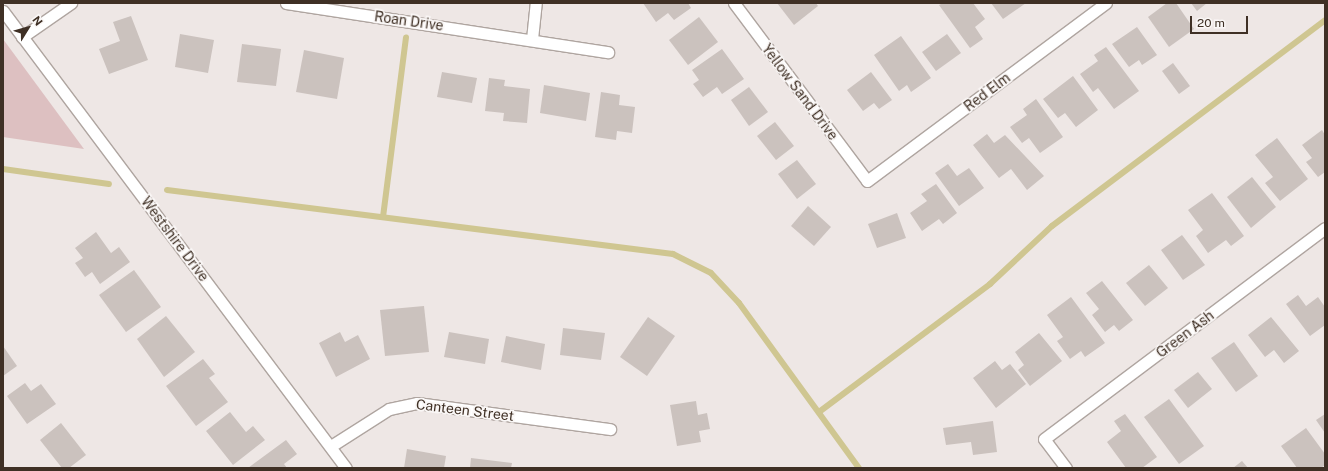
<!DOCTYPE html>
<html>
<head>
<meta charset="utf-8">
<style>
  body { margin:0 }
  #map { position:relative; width:1328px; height:471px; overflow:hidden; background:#eee7e5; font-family:"Public Sans",sans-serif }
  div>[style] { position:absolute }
  .green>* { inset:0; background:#ddc0c1 }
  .stream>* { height:6px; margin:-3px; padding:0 3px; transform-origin:3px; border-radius:3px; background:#cfc691 }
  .building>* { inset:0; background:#cbc2be }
  .roads { filter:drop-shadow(1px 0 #afa5a0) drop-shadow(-1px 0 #afa5a0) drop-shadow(0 1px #afa5a0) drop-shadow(0 -1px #afa5a0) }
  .minor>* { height:11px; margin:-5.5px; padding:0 5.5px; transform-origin:5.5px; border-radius:5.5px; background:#fff }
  span { translate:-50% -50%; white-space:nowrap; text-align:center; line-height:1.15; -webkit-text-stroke:3.5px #faf7f6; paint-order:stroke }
  .street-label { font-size:14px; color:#3f3025 }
  .frame { position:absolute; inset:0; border:4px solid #3f3025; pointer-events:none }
  .north { position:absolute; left:8px; top:8px; width:40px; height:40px; -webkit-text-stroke:3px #faf7f6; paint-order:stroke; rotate:53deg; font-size:11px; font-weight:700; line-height:16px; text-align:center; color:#3f3025 }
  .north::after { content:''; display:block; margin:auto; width:14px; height:18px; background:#3f3025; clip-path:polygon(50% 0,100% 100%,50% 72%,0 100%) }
  .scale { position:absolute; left:1190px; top:16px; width:58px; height:18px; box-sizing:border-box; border:2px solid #3f3025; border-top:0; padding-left:5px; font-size:12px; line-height:14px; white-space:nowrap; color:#3f3025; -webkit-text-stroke:3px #faf7f6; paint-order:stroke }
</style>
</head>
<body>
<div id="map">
  <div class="green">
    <div style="clip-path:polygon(3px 39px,84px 149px,3px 137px)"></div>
  </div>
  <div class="stream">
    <div style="left:3px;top:169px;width:107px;rotate:8.1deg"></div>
    <div style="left:167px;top:190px;width:510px;rotate:7.21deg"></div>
    <div style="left:673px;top:254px;width:42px;rotate:26.6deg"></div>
    <div style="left:711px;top:273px;width:41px;rotate:47deg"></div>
    <div style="left:739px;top:303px;width:204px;rotate:54deg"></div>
    <div style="left:383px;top:217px;width:181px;rotate:-82.7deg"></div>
    <div style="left:819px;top:412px;width:214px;rotate:-36.8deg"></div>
    <div style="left:990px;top:284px;width:85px;rotate:-43.1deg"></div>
    <div style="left:1052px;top:226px;width:342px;rotate:-37deg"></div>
  </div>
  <div class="building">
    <div style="clip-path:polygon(643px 3px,688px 3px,691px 8px,674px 20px,668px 13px,656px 22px)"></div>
    <div style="clip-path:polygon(777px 3px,816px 3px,818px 6px,794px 25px)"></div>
    <div style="clip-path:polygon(943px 3px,973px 3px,985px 19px,975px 27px,983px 39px,970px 48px,939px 5px)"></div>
    <div style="clip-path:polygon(991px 3px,1026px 3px,1003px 19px)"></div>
    <div style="clip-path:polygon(1167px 3px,1176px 3px,1194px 29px,1169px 47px,1148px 17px)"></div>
    <div style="clip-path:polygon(1191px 3px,1207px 3px,1197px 11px)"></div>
    <div style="clip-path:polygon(131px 16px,148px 60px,109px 74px,99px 49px,120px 41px,113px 22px)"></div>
    <div style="clip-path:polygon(699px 17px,718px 42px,688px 65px,669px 40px)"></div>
    <div style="clip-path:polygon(1137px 27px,1157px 55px,1142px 65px,1139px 60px,1129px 67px,1112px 44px)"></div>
    <div style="clip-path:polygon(180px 34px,214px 40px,208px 73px,175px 67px)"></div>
    <div style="clip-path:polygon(947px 34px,961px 53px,936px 71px,922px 52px)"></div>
    <div style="clip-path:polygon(901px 36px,931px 78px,911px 92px,907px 85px,899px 91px,874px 55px)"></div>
    <div style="clip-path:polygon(242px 44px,281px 49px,276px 86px,237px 82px)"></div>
    <div style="clip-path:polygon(1106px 47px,1139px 91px,1114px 109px,1098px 88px,1093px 92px,1080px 74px,1098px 61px,1094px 55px)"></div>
    <div style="clip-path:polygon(722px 49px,744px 79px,722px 94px,717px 87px,703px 97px,693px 84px,699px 80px,692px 70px)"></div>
    <div style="clip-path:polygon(304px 50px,344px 58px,337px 99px,296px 92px)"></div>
    <div style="clip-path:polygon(1173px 63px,1190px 86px,1179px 94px,1162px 71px)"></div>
    <div style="clip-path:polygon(442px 72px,477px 78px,472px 103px,437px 97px)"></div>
    <div style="clip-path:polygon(871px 72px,892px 100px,879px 109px,874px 103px,863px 111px,847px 90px)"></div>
    <div style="clip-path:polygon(1073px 76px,1098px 110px,1076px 127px,1065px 113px,1058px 118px,1043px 99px)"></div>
    <div style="clip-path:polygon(489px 78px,505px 80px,504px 86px,530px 89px,527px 123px,503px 121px,504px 113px,485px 111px)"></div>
    <div style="clip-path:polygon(544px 85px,590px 93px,586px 121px,540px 113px)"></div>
    <div style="clip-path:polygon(749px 87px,768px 112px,749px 126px,731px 100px)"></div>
    <div style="clip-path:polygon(601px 92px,620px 95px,619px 105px,635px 107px,632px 133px,617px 131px,616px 140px,595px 137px)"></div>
    <div style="clip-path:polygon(1036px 99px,1063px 137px,1040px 153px,1029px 138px,1022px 143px,1010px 127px,1027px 115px,1023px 109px)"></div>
    <div style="clip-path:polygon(775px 122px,794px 146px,776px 160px,757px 136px)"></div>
    <div style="clip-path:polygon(1322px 130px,1325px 135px,1325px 172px,1318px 177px,1306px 162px,1312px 158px,1302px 145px)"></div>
    <div style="clip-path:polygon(987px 134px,994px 143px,1005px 135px,1044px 176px,1027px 190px,1011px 169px,999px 178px,973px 145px)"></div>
    <div style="clip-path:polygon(1277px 138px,1308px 179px,1280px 201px,1265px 183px,1273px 177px,1255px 155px)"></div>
    <div style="clip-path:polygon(797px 160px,816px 184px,797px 199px,778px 174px)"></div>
    <div style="clip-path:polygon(948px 164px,957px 176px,969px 168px,984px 188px,959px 206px,935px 173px)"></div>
    <div style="clip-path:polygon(1252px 177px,1276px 207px,1251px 228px,1227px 197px)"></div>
    <div style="clip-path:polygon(936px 184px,957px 213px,943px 224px,939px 219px,922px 231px,910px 213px,927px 201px,921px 194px)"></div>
    <div style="clip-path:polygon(1212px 193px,1244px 236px,1231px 246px,1226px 240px,1208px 253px,1196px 236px,1203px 230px,1188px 210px)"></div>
    <div style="clip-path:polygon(808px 206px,831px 227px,814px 246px,791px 226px)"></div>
    <div style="clip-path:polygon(897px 213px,906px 238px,877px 248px,868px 224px)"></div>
    <div style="clip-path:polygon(96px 232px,111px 253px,119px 247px,130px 262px,100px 284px,92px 272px,85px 277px,75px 263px,83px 258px,75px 248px)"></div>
    <div style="clip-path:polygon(1182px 235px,1205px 265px,1183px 280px,1161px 250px)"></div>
    <div style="clip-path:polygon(1149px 265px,1168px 288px,1145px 306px,1126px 283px)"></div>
    <div style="clip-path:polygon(134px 270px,161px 307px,126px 332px,99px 295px)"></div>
    <div style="clip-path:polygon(1102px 281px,1133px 320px,1119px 331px,1114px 325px,1105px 332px,1092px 315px,1099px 309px,1086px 293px)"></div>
    <div style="clip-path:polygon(1298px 295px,1306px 306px,1318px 297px,1325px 307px,1325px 325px,1310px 336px,1286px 304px)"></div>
    <div style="clip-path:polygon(1071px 297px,1105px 343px,1085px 357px,1081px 351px,1070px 359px,1057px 341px,1063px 337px,1047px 315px)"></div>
    <div style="clip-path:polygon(424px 306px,429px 352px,385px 356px,380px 310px)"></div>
    <div style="clip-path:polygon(166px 316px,195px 352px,164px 377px,137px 339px)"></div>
    <div style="clip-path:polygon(648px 317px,675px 336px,647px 376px,620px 357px)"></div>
    <div style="clip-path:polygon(1271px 317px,1299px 351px,1284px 363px,1274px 350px,1265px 357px,1248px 335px)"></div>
    <div style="clip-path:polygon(563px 328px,605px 333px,601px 360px,560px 355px)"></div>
    <div style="clip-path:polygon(340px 332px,345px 342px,358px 335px,370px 359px,336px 377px,319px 343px)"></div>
    <div style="clip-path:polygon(449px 332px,489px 339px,485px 364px,444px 357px)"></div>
    <div style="clip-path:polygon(1039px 333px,1062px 361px,1030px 386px,1018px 370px,1024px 365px,1015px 352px)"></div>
    <div style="clip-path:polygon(506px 336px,545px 344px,541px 370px,501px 362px)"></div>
    <div style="clip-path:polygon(1234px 342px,1258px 376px,1236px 392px,1211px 358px)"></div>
    <div style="clip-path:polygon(3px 346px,17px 366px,3px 376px)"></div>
    <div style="clip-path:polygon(203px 359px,215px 374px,209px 378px,228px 402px,196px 426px,166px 386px)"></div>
    <div style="clip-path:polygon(995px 361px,1002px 370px,1010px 364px,1026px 384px,996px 408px,973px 378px)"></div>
    <div style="clip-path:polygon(1198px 372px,1212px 389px,1188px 408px,1174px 390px)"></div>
    <div style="clip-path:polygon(25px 383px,31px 391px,41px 384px,56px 404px,27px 424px,7px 396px)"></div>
    <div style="clip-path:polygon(1169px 399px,1204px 446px,1179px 464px,1144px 417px)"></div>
    <div style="clip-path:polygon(696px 401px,698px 415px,707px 413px,710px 429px,699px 431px,701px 442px,677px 446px,670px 405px)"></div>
    <div style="clip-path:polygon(230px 412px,246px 432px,253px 426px,265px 440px,233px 465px,206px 431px)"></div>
    <div style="clip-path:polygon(1125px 414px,1157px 457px,1142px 468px,1126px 468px,1107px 442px,1121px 431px,1114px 421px)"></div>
    <div style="clip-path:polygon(1325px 414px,1325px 433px,1316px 420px)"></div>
    <div style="clip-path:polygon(993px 421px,997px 452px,973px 455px,971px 442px,946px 445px,943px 428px)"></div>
    <div style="clip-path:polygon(61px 423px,86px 455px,69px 468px,62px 468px,40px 440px)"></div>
    <div style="clip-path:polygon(1306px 428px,1325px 454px,1325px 465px,1321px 468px,1297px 468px,1281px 446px)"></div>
    <div style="clip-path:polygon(286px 440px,297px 454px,284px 464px,287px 468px,248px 468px)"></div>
    <div style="clip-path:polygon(407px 449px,446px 456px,444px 468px,404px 468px)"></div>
    <div style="clip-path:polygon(471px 458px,512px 463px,511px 468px,470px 468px)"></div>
    <div style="clip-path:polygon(1242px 461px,1248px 468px,1233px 468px)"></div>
  </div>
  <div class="roads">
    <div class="minor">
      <div style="left:286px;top:3px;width:326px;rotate:8.7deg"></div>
      <div style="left:734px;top:3px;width:222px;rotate:53.2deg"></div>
      <div style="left:867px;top:181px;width:298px;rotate:-36.7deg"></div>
      <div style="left:3px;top:11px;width:571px;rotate:53.11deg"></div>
      <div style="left:22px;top:37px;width:60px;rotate:-34.8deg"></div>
      <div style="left:532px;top:39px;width:36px;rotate:-84deg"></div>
      <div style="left:331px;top:446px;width:69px;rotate:-32.5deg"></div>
      <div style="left:389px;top:409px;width:29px;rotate:-12deg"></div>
      <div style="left:417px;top:403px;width:195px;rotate:7.7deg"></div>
      <div style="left:1066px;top:468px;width:36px;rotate:-127deg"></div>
      <div style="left:1044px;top:439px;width:351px;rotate:-36.9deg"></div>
    </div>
  </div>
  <div class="street-label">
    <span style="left:409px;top:21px;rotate:8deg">Roan Drive</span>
    <span style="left:800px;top:92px;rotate:53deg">Yellow Sand Drive</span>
    <span style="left:987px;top:92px;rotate:-37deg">Red Elm</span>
    <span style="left:175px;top:239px;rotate:53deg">Westshire Drive</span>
    <span style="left:1185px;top:334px;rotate:-37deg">Green Ash</span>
    <span style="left:465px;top:410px;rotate:7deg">Canteen Street</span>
  </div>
  <div class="frame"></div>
  <div class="north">N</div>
  <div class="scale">20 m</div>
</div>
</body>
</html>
